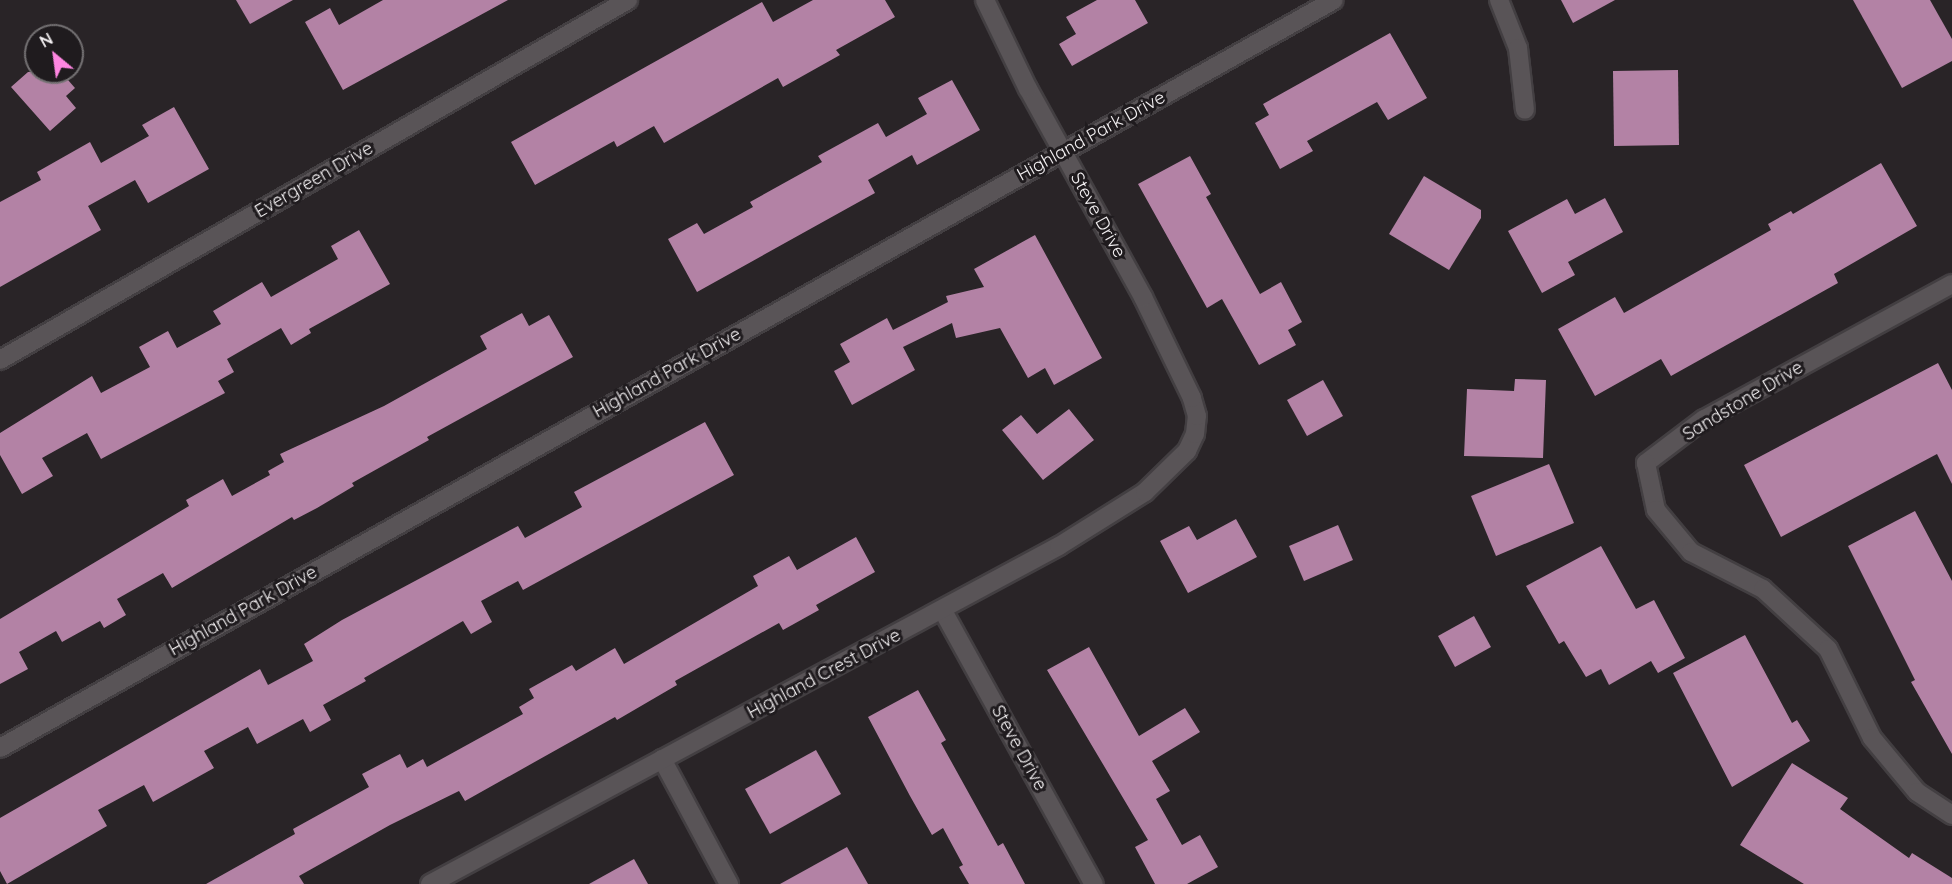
<!DOCTYPE html>
<html>
<head>
<meta charset="utf-8">
<style>
  body { margin:0 }
  #map { position:relative; width:1952px; height:884px; overflow:hidden; background:#292427; font-family:Quicksand,sans-serif }
  div>[style] { position:absolute }
  .building>* { inset:0; background:#b382a5 }
  .roads { filter:drop-shadow(2px 0 #433f42) drop-shadow(-2px 0 #433f42) drop-shadow(0 2px #433f42) drop-shadow(0 -2px #433f42) }
  .minor>* { height:18px; margin:-9px; padding:0 9px; transform-origin:9px; border-radius:9px; background:#595457 }
  span { translate:-50% -50%; white-space:nowrap; text-align:center; line-height:1.15; -webkit-text-stroke:6px #1f1b1e; paint-order:stroke }
  .street-label { font-size:18px; color:#f4f1f3 }
  .north { position:absolute; left:24px; top:24px; width:60px; height:60px; box-sizing:border-box; background:#1f1b1e; border:2px solid #747173; border-radius:50%; rotate:331deg; font-size:16px; font-weight:700; line-height:24px; text-align:center; color:#f4f1f3 }
  .north::after { content:''; display:block; margin:auto; width:21px; height:27px; background:#fe86e1; clip-path:polygon(50% 0,100% 100%,50% 72%,0 100%) }
</style>
</head>
<body>
<div id="map">
  <div class="building">
    <div style="clip-path:polygon(236px 0,293px 0,250px 24px)"></div>
    <div style="clip-path:polygon(383px 0,508px 0,343px 90px,305px 22px,330px 8px,339px 25px)"></div>
    <div style="clip-path:polygon(813px 0,885px 0,895px 17px,836px 50px,840px 55px,783px 87px,778px 78px,664px 143px,654px 126px,617px 147px,614px 141px,535px 185px,511px 142px,762px 2px,773px 22px)"></div>
    <div style="clip-path:polygon(1097px 0,1135px 0,1148px 23px,1072px 66px,1059px 44px,1076px 34px,1066px 17px)"></div>
    <div style="clip-path:polygon(1561px 0,1615px 0,1573px 23px)"></div>
    <div style="clip-path:polygon(1853px 0,1930px 0,1952px 39px,1952px 61px,1902px 88px)"></div>
    <div style="clip-path:polygon(1390px 33px,1427px 98px,1388px 120px,1377px 102px,1307px 141px,1313px 151px,1280px 169px,1255px 123px,1269px 115px,1263px 104px)"></div>
    <div style="clip-path:polygon(1678px 70px,1679px 145px,1614px 146px,1613px 71px)"></div>
    <div style="clip-path:polygon(28px 72px,61px 72px,75px 88px,66px 96px,76px 108px,50px 131px,11px 87px)"></div>
    <div style="clip-path:polygon(952px 80px,980px 130px,917px 165px,912px 155px,868px 180px,875px 193px,697px 292px,668px 239px,697px 223px,704px 234px,753px 207px,750px 202px,822px 162px,818px 156px,878px 123px,886px 137px,927px 114px,918px 98px)"></div>
    <div style="clip-path:polygon(174px 107px,209px 169px,148px 203px,135px 180px,88px 206px,101px 230px,0 287px,0 202px,41px 180px,37px 172px,90px 142px,101px 163px,149px 136px,142px 125px)"></div>
    <div style="clip-path:polygon(1190px 156px,1211px 194px,1206px 197px,1260px 294px,1281px 282px,1302px 322px,1288px 330px,1296px 345px,1259px 365px,1222px 299px,1207px 308px,1138px 184px)"></div>
    <div style="clip-path:polygon(1881px 163px,1917px 226px,1834px 274px,1838px 283px,1671px 376px,1661px 359px,1595px 396px,1558px 329px,1615px 297px,1624px 313px,1771px 230px,1768px 224px,1791px 211px,1793px 214px)"></div>
    <div style="clip-path:polygon(1424px 176px,1481px 210px,1481px 218px,1449px 270px,1389px 234px)"></div>
    <div style="clip-path:polygon(1605px 198px,1623px 232px,1568px 262px,1575px 275px,1542px 293px,1508px 231px,1567px 199px,1575px 214px)"></div>
    <div style="clip-path:polygon(359px 230px,390px 284px,309px 329px,311px 333px,291px 345px,281px 328px,227px 359px,234px 372px,218px 381px,225px 393px,101px 459px,87px 433px,42px 458px,53px 476px,22px 494px,0 455px,0 433px,92px 376px,101px 393px,150px 367px,139px 347px,168px 331px,177px 348px,221px 324px,213px 311px,262px 282px,271px 297px,338px 259px,331px 246px)"></div>
    <div style="clip-path:polygon(1035px 235px,1102px 358px,1054px 385px,1045px 368px,1028px 378px,1000px 328px,956px 338px,952px 323px,903px 347px,915px 370px,852px 405px,834px 371px,850px 362px,840px 344px,887px 318px,893px 330px,948px 302px,946px 296px,984px 287px,974px 269px)"></div>
    <div style="clip-path:polygon(522px 313px,529px 326px,549px 315px,573px 357px,427px 437px,429px 440px,352px 483px,354px 486px,317px 508px,294px 520px,292px 517px,172px 588px,163px 573px,117px 599px,126px 615px,104px 628px,100px 621px,62px 642px,56px 631px,19px 652px,28px 669px,0 684px,0 619px,189px 506px,186px 500px,223px 479px,232px 496px,270px 475px,268px 471px,284px 462px,280px 454px,384px 406px,487px 349px,480px 336px)"></div>
    <div style="clip-path:polygon(1938px 363px,1952px 390px,1952px 484px,1937px 454px,1781px 537px,1744px 465px)"></div>
    <div style="clip-path:polygon(1515px 379px,1546px 380px,1543px 458px,1464px 456px,1467px 389px,1514px 391px)"></div>
    <div style="clip-path:polygon(1323px 380px,1343px 416px,1307px 436px,1287px 400px)"></div>
    <div style="clip-path:polygon(1069px 409px,1094px 440px,1043px 480px,1002px 430px,1021px 415px,1037px 434px)"></div>
    <div style="clip-path:polygon(705px 422px,734px 475px,523px 590px,518px 581px,481px 601px,492px 622px,471px 634px,463px 621px,364px 678px,366px 681px,323px 705px,331px 720px,310px 732px,303px 719px,257px 744px,248px 727px,204px 751px,214px 768px,153px 802px,144px 785px,98px 810px,107px 826px,7px 884px,0 871px,0 818px,260px 669px,268px 685px,313px 661px,304px 644px,342px 620px,518px 526px,525px 538px,582px 507px,574px 492px)"></div>
    <div style="clip-path:polygon(1549px 464px,1574px 523px,1496px 556px,1471px 496px)"></div>
    <div style="clip-path:polygon(1915px 511px,1952px 581px,1952px 754px,1911px 682px,1915px 680px,1848px 546px)"></div>
    <div style="clip-path:polygon(1236px 519px,1257px 557px,1188px 593px,1160px 541px,1189px 526px,1197px 540px)"></div>
    <div style="clip-path:polygon(1338px 525px,1353px 560px,1304px 581px,1289px 546px)"></div>
    <div style="clip-path:polygon(856px 537px,875px 572px,816px 605px,819px 610px,783px 630px,779px 623px,675px 681px,677px 685px,617px 720px,615px 717px,465px 801px,459px 791px,390px 825px,299px 876px,304px 884px,206px 884px,295px 834px,293px 829px,369px 787px,362px 774px,400px 754px,407px 768px,423px 759px,427px 767px,523px 714px,519px 707px,534px 698px,529px 689px,572px 665px,576px 671px,615px 648px,624px 664px,758px 586px,753px 576px,789px 556px,797px 570px)"></div>
    <div style="clip-path:polygon(1601px 546px,1636px 609px,1654px 600px,1685px 658px,1658px 673px,1651px 661px,1609px 685px,1601px 669px,1586px 677px,1564px 641px,1559px 644px,1526px 586px)"></div>
    <div style="clip-path:polygon(1474px 616px,1491px 647px,1455px 667px,1438px 636px)"></div>
    <div style="clip-path:polygon(1745px 635px,1792px 723px,1797px 720px,1810px 741px,1732px 787px,1673px 673px)"></div>
    <div style="clip-path:polygon(1089px 647px,1139px 736px,1185px 708px,1200px 732px,1152px 761px,1170px 791px,1156px 799px,1182px 845px,1200px 835px,1218px 867px,1187px 884px,1155px 884px,1135px 847px,1148px 840px,1047px 670px)"></div>
    <div style="clip-path:polygon(918px 690px,946px 740px,941px 743px,998px 846px,1003px 843px,1025px 884px,969px 884px,959px 867px,963px 865px,943px 828px,932px 835px,910px 796px,868px 717px)"></div>
    <div style="clip-path:polygon(816px 750px,841px 794px,770px 834px,745px 789px)"></div>
    <div style="clip-path:polygon(1792px 763px,1848px 798px,1840px 809px,1909px 858px,1912px 853px,1952px 878px,1952px 884px,1804px 884px,1740px 845px)"></div>
    <div style="clip-path:polygon(847px 847px,868px 884px,780px 884px)"></div>
    <div style="clip-path:polygon(634px 859px,648px 884px,589px 884px)"></div>
  </div>
  <div class="roads">
    <div class="minor">
      <div style="left:1499px;top:0;width:52px;rotate:68.4deg"></div>
      <div style="left:1518px;top:48px;width:62px;rotate:83.6deg"></div>
      <div style="left:1952px;top:284px;width:282px;rotate:151.4deg"></div>
      <div style="left:1704px;top:419px;width:73px;rotate:142.8deg"></div>
      <div style="left:1646px;top:463px;width:48px;rotate:78deg"></div>
      <div style="left:1656px;top:510px;width:55px;rotate:50.2deg"></div>
      <div style="left:1691px;top:552px;width:81px;rotate:27.2deg"></div>
      <div style="left:1763px;top:589px;width:88px;rotate:42.7deg"></div>
      <div style="left:1828px;top:649px;width:99px;rotate:63.7deg"></div>
      <div style="left:1872px;top:738px;width:70px;rotate:50.2deg"></div>
      <div style="left:1917px;top:792px;width:42px;rotate:33.3deg"></div>
      <div style="left:0;top:360px;width:724px;rotate:-29.82deg"></div>
      <div style="left:943px;top:611px;width:312px;rotate:61.1deg"></div>
      <div style="left:0;top:748px;width:1529px;rotate:-29.28deg"></div>
      <div style="left:662px;top:759px;width:142px;rotate:61.8deg"></div>
      <div style="left:430px;top:884px;width:714px;rotate:-28.25deg"></div>
      <div style="left:1059px;top:546px;width:102px;rotate:-32.1deg"></div>
      <div style="left:1145px;top:492px;width:59px;rotate:-44.3deg"></div>
      <div style="left:1187px;top:451px;width:19px;rotate:-65deg"></div>
      <div style="left:1195px;top:434px;width:18px;rotate:-84deg"></div>
      <div style="left:1197px;top:416px;width:19px;rotate:-106deg"></div>
      <div style="left:1192px;top:398px;width:112px;rotate:-115.9deg"></div>
      <div style="left:1143px;top:297px;width:238px;rotate:-118.9deg"></div>
      <div style="left:1028px;top:89px;width:99px;rotate:-115.8deg"></div>
    </div>
  </div>
  <div class="street-label">
    <span style="left:1091px;top:136px;rotate:-29deg">Highland Park Drive</span>
    <span style="left:314px;top:180px;rotate:-30deg">Evergreen Drive</span>
    <span style="left:1098px;top:215px;rotate:61deg">Steve Drive</span>
    <span style="left:667px;top:373px;rotate:-29deg">Highland Park Drive</span>
    <span style="left:1743px;top:401px;rotate:-31deg">Sandstone Drive</span>
    <span style="left:243px;top:611px;rotate:-29deg">Highland Park Drive</span>
    <span style="left:824px;top:674px;rotate:-28deg">Highland Crest Drive</span>
    <span style="left:1019px;top:748px;rotate:61deg">Steve Drive</span>
  </div>
  <div class="north">N</div>
</div>
</body>
</html>
